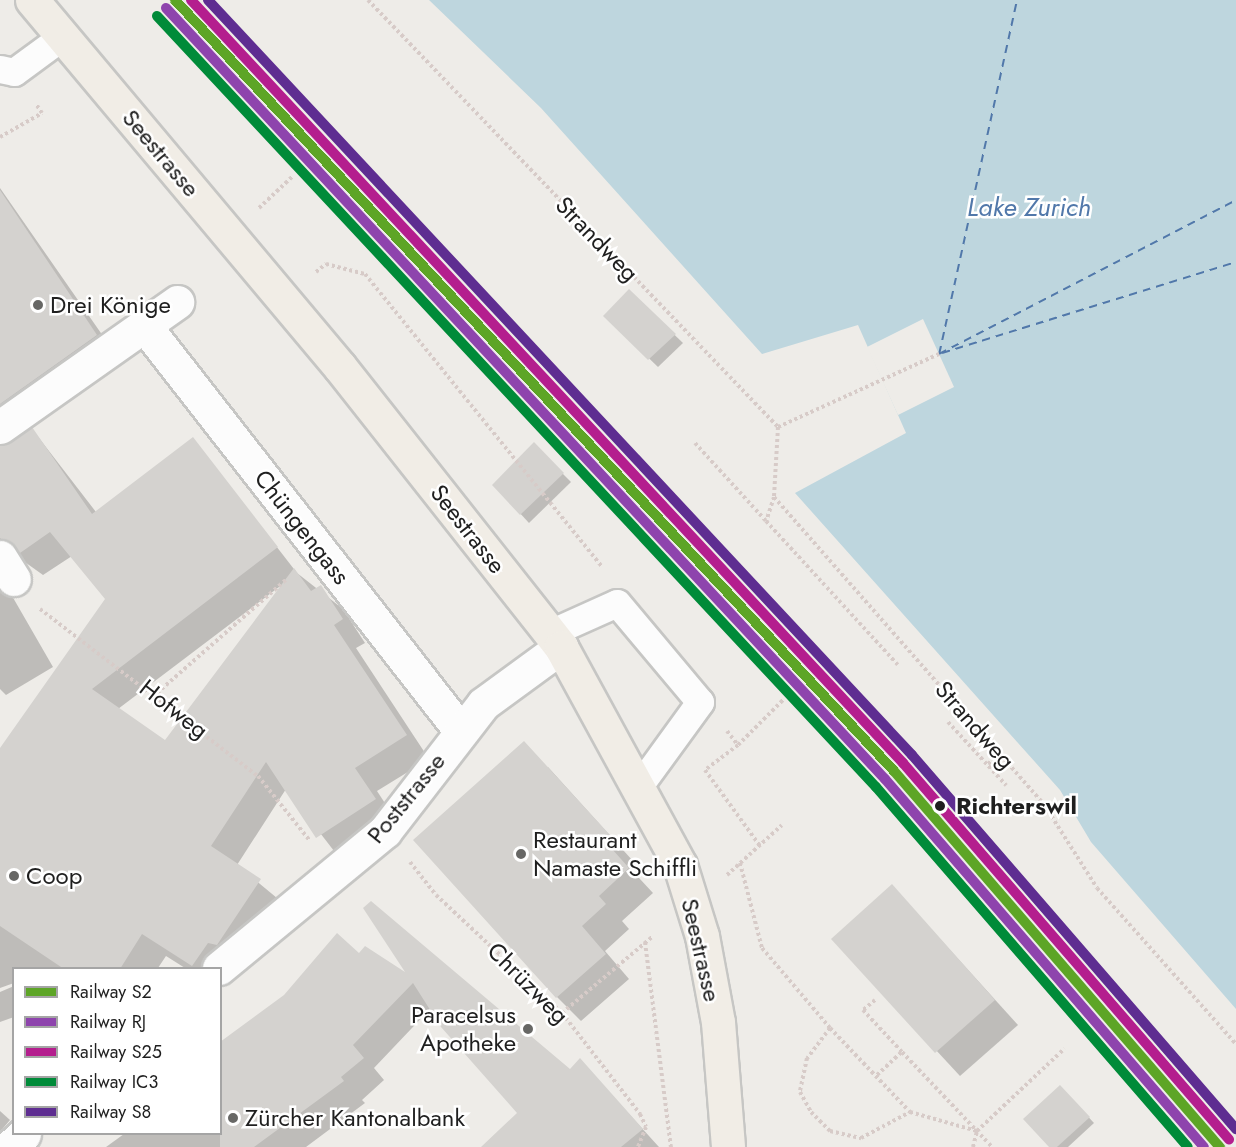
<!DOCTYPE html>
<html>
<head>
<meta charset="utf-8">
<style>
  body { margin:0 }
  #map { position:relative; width:1236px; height:1147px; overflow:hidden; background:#eeece8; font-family:Jost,sans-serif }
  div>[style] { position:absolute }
  .water>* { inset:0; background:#bed6de }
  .pier>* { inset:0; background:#eeece8 }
  .shadow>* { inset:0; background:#0003 }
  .ferry>* { height:1.5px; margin-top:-0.75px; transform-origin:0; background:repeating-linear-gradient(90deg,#5178aa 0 8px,transparent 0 14px) }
  .building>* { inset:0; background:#d4d2cf }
  .path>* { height:4px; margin-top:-2px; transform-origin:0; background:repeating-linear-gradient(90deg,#d7cbc8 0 3px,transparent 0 6px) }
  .roads { filter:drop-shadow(2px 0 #c6c6c4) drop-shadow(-2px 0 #c6c6c4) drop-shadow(0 2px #c6c6c4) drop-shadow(0 -2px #c6c6c4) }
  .service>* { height:27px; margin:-13.5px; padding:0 13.5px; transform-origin:13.5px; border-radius:13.5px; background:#fcfcfc }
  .minor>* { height:33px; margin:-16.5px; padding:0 16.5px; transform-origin:16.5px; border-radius:16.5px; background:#fcfcfc }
  .primary>* { height:33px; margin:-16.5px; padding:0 16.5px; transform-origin:16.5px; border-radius:16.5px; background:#f1ede6 }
  .rail-1>* { height:10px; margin:-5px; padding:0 5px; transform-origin:5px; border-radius:5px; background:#5da526 }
  .rail-2>* { height:10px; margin:-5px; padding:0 5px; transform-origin:5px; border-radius:5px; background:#8e44ad }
  .rail-3>* { height:10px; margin:-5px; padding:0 5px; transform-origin:5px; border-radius:5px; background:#b41e8e }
  .rail-4>* { height:10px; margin:-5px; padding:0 5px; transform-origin:5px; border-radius:5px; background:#008b39 }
  .rail-5>* { height:10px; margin:-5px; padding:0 5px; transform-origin:5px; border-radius:5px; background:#5e2d91 }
  .dots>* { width:16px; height:16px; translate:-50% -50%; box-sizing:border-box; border:3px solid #fff; border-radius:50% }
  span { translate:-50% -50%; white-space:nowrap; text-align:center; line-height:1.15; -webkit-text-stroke:5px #fff; paint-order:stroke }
  .street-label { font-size:24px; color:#1f1f1f }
  .poi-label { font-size:24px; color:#1f1f1f }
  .left { translate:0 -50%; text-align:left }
  .right { translate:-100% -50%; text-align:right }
  .stop-label { font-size:24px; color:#1f1f1f; font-weight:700 }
  .water-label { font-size:26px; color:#5178aa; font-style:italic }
  .legend { position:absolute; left:12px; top:967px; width:210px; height:168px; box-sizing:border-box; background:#fff; border:2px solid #a5a5a5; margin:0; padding:8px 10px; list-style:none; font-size:18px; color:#1f1f1f }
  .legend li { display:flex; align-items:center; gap:12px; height:30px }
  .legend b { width:30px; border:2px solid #a5a5a5 }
</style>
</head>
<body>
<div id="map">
  <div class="water">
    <div style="clip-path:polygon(429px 0,1236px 0,1236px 1009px,1091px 842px,1060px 790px,795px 493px,906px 433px,858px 325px,762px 354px,541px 108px)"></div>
  </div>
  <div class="pier">
    <div style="clip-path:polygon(923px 319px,954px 387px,898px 415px,867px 347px)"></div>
  </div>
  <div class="shadow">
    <div style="clip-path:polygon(evenodd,0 188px,119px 359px,11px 435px,7px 444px,32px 429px,96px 512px,193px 439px,297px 573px,343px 609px,365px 643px,356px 648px,429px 759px,377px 791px,398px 823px,341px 860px,286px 789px,237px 865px,283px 903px,220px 968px,185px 968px,166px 956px,158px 968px,14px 968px,14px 983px,0 988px,0 750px,107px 599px,72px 556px,43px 575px,22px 560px,6px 571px,4px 582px,53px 667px,6px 695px,0 689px,0 188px,283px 584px,165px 742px,118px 709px,283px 584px)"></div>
    <div style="clip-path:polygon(629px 291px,683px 343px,658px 367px,605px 316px)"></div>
    <div style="clip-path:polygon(534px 445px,571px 482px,529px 523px,494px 485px)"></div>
    <div style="clip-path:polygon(548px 767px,633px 861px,627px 865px,653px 893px,622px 921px,629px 929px,605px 951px,629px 979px,581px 1021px,557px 997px)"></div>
    <div style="clip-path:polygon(892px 886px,1018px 1025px,960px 1076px,833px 939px)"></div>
    <div style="clip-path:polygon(359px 955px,410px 977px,570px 1071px,580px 1060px,659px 1147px,483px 1147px,519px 1113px,431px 1008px,374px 1068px,384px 1080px,362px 1100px,365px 1103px,306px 1147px,106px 1147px,124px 1134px,220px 1134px)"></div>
    <div style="clip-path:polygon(14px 986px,14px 1017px,0 1022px,0 992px)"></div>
    <div style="clip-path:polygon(1068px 1095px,1094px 1123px,1068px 1147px,1051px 1147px)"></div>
    <div style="clip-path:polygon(0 1111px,10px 1120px,0 1132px)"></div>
  </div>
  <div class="ferry">
    <div style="left:942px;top:353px;width:308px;rotate:-17.2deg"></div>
    <div style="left:939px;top:354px;width:362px;rotate:-77.6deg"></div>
    <div style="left:939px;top:354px;width:335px;rotate:-27.4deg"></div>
  </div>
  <div class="building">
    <div style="clip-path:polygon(0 190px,97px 335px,0 404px)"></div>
    <div style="clip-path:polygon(629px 289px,676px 334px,648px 360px,603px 316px)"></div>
    <div style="clip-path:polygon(32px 427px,92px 514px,193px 437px,278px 547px,92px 689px,165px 740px,294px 568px,311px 591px,321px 585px,343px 619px,334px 625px,407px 735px,355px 768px,376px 799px,316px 838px,266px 762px,211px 846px,261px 879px,217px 945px,208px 943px,192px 966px,142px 934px,120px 969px,64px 969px,0 926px,0 748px,105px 599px,50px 532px,20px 553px,0 538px,0 445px)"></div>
    <div style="clip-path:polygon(534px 442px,564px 473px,520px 515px,492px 485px)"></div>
    <div style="clip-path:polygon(524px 741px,610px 835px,604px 840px,629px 868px,599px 896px,606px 904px,582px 926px,606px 954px,556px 998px,413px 840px)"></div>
    <div style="clip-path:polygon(892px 884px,995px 1000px,935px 1053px,831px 939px)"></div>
    <div style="clip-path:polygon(371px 901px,570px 1069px,580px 1058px,643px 1129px,621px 1147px,481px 1147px,517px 1113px,441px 1027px,413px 983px,353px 1045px,364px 1058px,341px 1077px,344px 1081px,254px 1147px,220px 1147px,220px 1042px,284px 995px,337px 933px,359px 953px,365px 946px,405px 972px,363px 908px)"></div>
    <div style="clip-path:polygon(1060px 1085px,1090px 1117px,1057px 1147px,1049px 1147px,1023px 1119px)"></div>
  </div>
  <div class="path">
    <div style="left:368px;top:0;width:592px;rotate:46.16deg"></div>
    <div style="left:778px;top:427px;width:70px;rotate:93.3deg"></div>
    <div style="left:774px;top:497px;width:25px;rotate:108deg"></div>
    <div style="left:766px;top:521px;width:195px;rotate:47.5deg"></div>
    <div style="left:0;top:137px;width:48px;rotate:-29.7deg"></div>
    <div style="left:42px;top:113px;width:11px;rotate:-124deg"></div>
    <div style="left:259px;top:208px;width:47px;rotate:-43.3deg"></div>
    <div style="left:316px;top:272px;width:13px;rotate:-39deg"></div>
    <div style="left:326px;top:264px;width:40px;rotate:14.4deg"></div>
    <div style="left:365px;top:274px;width:377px;rotate:51deg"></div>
    <div style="left:778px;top:427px;width:177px;rotate:-24.4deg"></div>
    <div style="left:695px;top:443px;width:105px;rotate:47.7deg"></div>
    <div style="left:774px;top:497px;width:411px;rotate:48.7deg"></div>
    <div style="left:1045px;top:806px;width:97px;rotate:57.6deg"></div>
    <div style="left:1097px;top:888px;width:209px;rotate:48.3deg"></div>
    <div style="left:40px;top:609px;width:275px;rotate:37.5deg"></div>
    <div style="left:258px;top:776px;width:83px;rotate:51.3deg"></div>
    <div style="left:157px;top:693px;width:174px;rotate:-41.3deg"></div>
    <div style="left:948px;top:722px;width:86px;rotate:47.4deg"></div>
    <div style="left:727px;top:731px;width:18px;rotate:52deg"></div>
    <div style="left:738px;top:745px;width:65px;rotate:-45deg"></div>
    <div style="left:738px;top:745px;width:41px;rotate:142.9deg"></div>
    <div style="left:705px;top:770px;width:94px;rotate:54.1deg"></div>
    <div style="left:988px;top:764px;width:16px;rotate:-43deg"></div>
    <div style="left:410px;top:862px;width:42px;rotate:51.8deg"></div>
    <div style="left:436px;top:895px;width:173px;rotate:43.1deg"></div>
    <div style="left:562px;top:1013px;width:128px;rotate:52.3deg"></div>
    <div style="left:640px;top:1114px;width:14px;rotate:65deg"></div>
    <div style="left:646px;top:1127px;width:22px;rotate:112deg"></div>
    <div style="left:740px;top:863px;width:88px;rotate:75.5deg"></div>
    <div style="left:762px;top:948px;width:105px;rotate:49.6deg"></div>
    <div style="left:830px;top:1028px;width:116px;rotate:46.4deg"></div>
    <div style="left:910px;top:1112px;width:70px;rotate:15.8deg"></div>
    <div style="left:727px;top:875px;width:74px;rotate:-42.3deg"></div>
    <div style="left:645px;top:942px;width:207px;rotate:82.8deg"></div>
    <div style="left:875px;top:1000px;width:16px;rotate:140deg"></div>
    <div style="left:863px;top:1010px;width:57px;rotate:47.1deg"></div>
    <div style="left:562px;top:1013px;width:119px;rotate:-40.2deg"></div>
    <div style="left:830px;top:1028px;width:38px;rotate:127deg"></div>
    <div style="left:807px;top:1058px;width:35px;rotate:102deg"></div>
    <div style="left:800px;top:1092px;width:23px;rotate:61deg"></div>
    <div style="left:811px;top:1112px;width:27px;rotate:45deg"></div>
    <div style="left:830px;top:1131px;width:32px;rotate:13deg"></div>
    <div style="left:861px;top:1138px;width:55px;rotate:-28deg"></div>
    <div style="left:877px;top:1075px;width:34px;rotate:-43deg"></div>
    <div style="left:902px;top:1052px;width:131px;rotate:46.5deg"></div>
    <div style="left:973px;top:1147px;width:16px;rotate:-76deg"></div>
    <div style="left:977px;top:1131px;width:120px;rotate:-43.3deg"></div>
  </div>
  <div class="roads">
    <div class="service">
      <div style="left:0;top:69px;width:14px;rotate:12deg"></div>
      <div style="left:14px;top:72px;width:61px;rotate:-36.3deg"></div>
      <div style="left:550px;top:633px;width:73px;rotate:-24.1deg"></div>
      <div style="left:617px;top:603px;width:129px;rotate:50deg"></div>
      <div style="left:700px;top:702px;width:104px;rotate:126deg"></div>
    </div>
    <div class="minor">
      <div style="left:144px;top:325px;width:514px;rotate:52.04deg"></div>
      <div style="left:0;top:427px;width:217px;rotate:-35.2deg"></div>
      <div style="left:0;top:557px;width:26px;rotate:58deg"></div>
      <div style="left:219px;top:968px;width:215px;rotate:-39.5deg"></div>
      <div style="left:385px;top:831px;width:160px;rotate:-52.3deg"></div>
      <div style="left:483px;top:704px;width:97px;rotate:-36.2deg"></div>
      <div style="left:10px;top:1147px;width:19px;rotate:-43deg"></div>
    </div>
    <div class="primary">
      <div style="left:32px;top:0;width:479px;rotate:50deg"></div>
      <div style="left:340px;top:367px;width:357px;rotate:51.7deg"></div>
      <div style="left:561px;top:647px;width:248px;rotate:61.4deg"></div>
      <div style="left:680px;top:865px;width:74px;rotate:72.8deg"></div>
      <div style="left:702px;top:936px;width:87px;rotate:79.5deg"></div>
      <div style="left:718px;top:1022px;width:125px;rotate:85.4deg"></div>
    </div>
  </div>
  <div class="rail-1">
    <div style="left:175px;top:0;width:1054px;rotate:47deg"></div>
    <div style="left:894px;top:771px;width:498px;rotate:49.1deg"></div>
  </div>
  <div class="rail-2">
    <div style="left:166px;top:8px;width:1054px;rotate:47deg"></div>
    <div style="left:885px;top:779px;width:487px;rotate:49.1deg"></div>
  </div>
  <div class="rail-3">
    <div style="left:191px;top:0;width:1044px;rotate:46.98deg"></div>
    <div style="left:903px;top:763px;width:498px;rotate:49.1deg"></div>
  </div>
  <div class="rail-4">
    <div style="left:157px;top:16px;width:1054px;rotate:47deg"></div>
    <div style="left:876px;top:787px;width:476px;rotate:49.1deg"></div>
  </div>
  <div class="rail-5">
    <div style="left:208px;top:0;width:1032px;rotate:47deg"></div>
    <div style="left:912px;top:755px;width:495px;rotate:49.1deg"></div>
  </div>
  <div class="dots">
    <div style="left:38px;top:305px;background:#676765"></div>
    <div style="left:940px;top:806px;background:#1f1f1f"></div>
    <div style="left:521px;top:854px;background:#676765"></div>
    <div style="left:14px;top:876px;background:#676765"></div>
    <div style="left:528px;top:1029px;background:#676765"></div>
    <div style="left:233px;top:1118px;background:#676765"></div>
  </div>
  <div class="street-label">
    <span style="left:161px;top:153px;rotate:50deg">Seestrasse</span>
    <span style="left:597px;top:239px;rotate:46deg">Strandweg</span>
    <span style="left:302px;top:527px;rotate:52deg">Chüngengass</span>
    <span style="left:468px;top:529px;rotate:52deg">Seestrasse</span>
    <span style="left:174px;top:709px;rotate:38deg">Hofweg</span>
    <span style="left:975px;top:725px;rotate:49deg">Strandweg</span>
    <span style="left:406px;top:798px;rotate:-51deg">Poststrasse</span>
    <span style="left:701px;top:950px;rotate:77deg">Seestrasse</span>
    <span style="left:528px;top:983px;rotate:45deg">Chrüzweg</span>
  </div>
  <div class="poi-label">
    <span class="left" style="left:50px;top:305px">Drei Könige</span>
    <span class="left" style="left:533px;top:854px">Restaurant<br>Namaste Schiffli</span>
    <span class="left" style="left:26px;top:876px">Coop</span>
    <span class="right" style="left:516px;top:1029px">Paracelsus<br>Apotheke</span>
    <span class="left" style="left:245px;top:1118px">Zürcher Kantonalbank</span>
  </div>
  <div class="stop-label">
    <span class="left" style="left:956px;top:806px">Richterswil</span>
  </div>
  <div class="water-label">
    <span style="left:1029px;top:208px">Lake Zurich</span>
  </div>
  <ul class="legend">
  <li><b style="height:8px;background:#5da526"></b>Railway S2</li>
  <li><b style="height:8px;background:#8e44ad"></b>Railway RJ</li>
  <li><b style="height:8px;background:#b41e8e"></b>Railway S25</li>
  <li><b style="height:8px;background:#008b39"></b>Railway IC3</li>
  <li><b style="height:8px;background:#5e2d91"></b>Railway S8</li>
  </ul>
</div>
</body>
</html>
